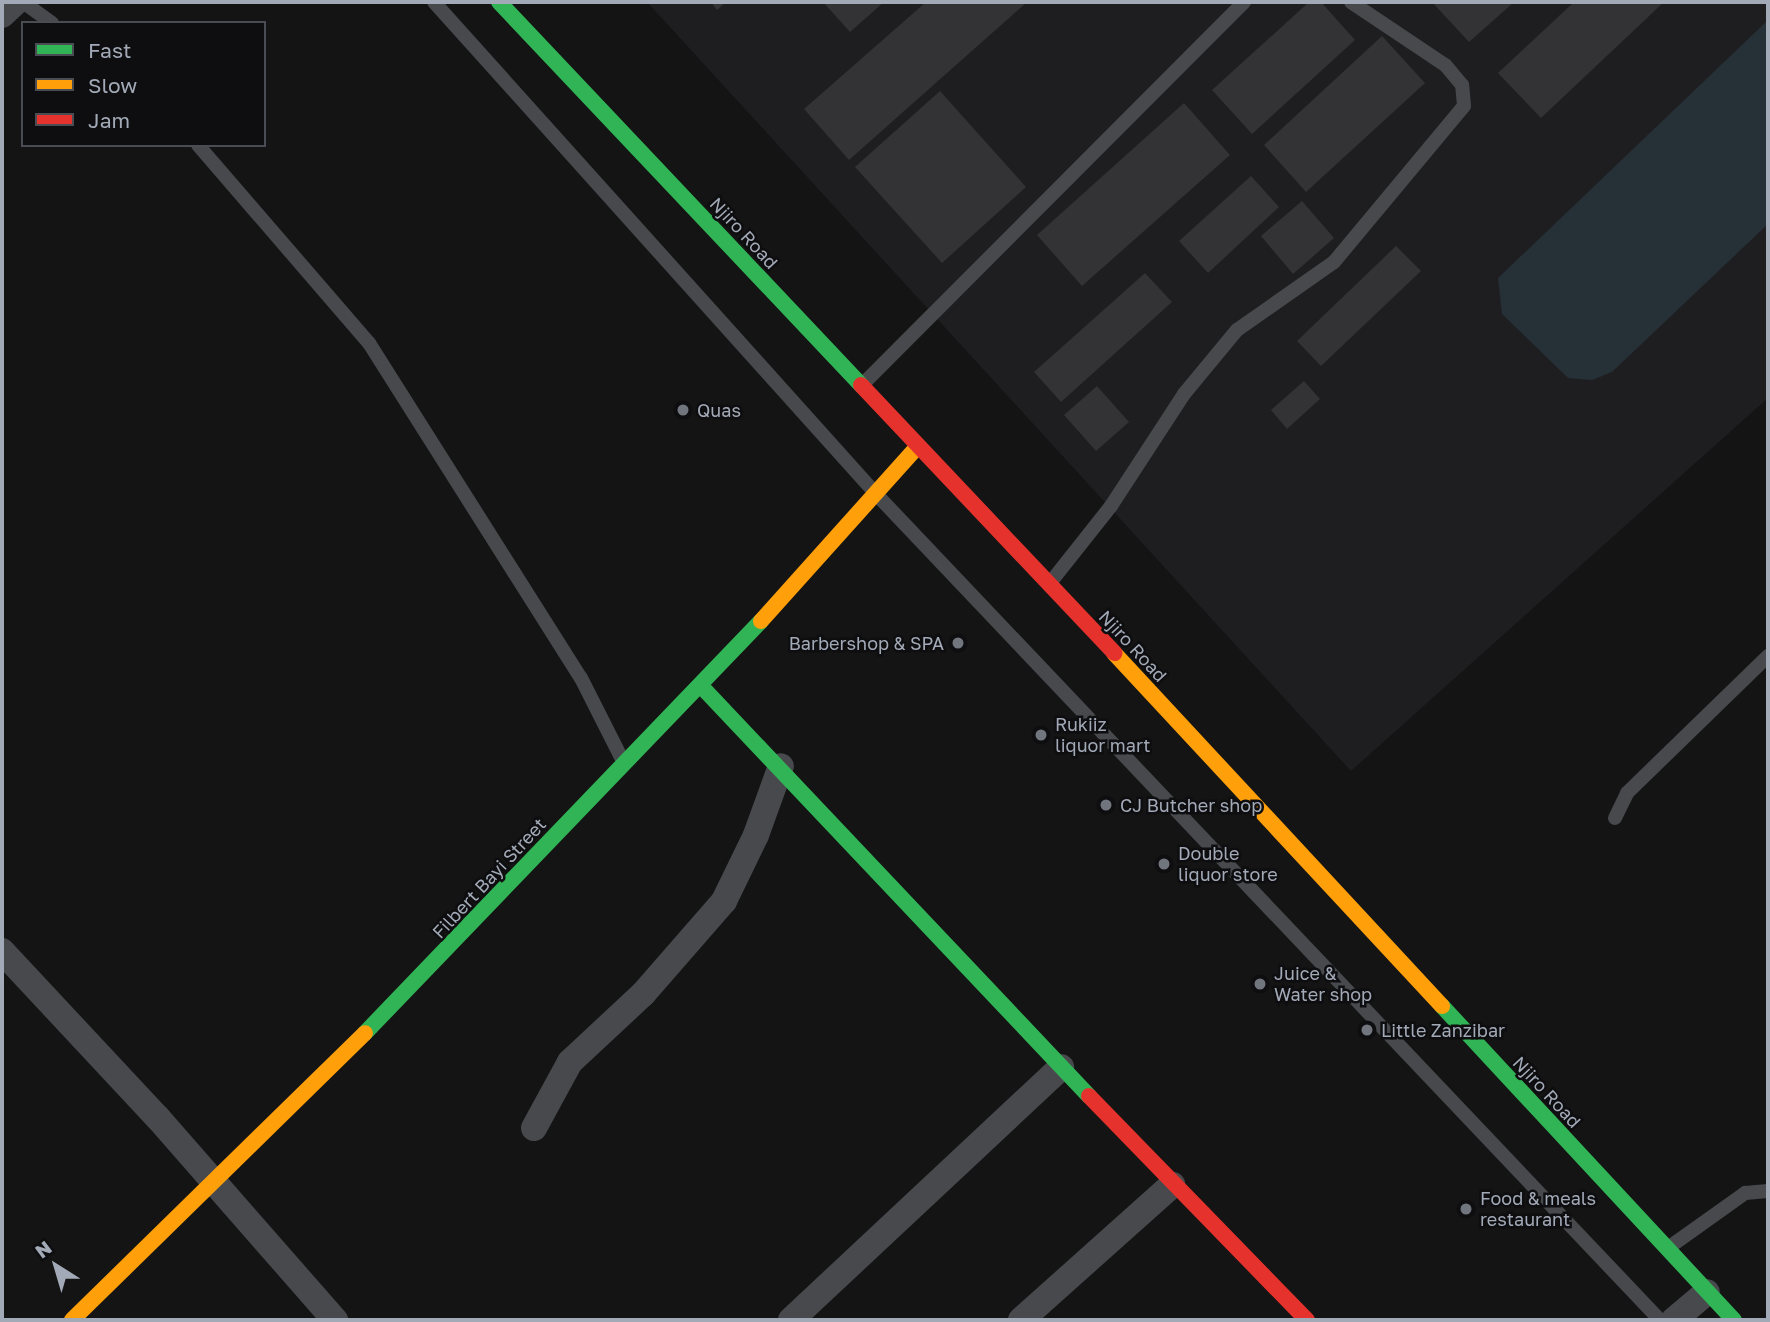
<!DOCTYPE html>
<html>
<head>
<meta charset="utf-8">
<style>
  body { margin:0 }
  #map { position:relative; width:1770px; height:1322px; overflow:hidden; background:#141414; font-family:"Golos Text",sans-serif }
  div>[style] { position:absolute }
  .built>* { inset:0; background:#1e1e20 }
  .water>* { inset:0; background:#263037 }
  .building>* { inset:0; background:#333335 }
  .lane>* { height:14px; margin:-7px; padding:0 7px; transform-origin:7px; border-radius:7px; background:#47494d }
  .street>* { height:26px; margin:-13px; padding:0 13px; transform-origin:13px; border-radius:13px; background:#47494d }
  .fast>* { height:16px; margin:-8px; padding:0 8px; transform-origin:8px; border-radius:8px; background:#30b455 }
  .slow>* { height:16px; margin:-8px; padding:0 8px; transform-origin:8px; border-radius:8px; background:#ff9f0a }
  .jam>* { height:16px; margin:-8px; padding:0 8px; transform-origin:8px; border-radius:8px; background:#e5322d }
  .dots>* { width:19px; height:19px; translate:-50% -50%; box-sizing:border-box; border:4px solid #0e0e10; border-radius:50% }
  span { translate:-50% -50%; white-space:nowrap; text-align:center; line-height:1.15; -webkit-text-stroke:5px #0e0e10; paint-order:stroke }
  .street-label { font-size:18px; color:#a3aab7 }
  .poi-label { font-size:18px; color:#a3aab7 }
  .left { translate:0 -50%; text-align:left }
  .right { translate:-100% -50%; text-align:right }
  .frame { position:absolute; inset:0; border:4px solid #a3aab7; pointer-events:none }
  .legend { position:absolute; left:21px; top:21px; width:245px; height:126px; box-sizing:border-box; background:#0e0e10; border:2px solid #4a4c53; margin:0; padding:9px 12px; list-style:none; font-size:21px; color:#a3aab7 }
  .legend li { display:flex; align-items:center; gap:14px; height:35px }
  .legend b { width:35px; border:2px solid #4a4c53 }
  .north { position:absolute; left:21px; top:1231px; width:70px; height:70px; -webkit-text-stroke:5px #0e0e10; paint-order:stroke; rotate:323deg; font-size:19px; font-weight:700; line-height:28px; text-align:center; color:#a3aab7 }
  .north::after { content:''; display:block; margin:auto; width:24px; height:32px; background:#a3aab7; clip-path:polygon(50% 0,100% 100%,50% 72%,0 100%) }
</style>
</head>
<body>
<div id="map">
  <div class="built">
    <div style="clip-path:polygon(647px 2px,1768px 2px,1768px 398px,1351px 771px)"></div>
  </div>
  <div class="water">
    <div style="clip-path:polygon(1768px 20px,1768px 224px,1612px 372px,1592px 380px,1568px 378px,1502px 314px,1498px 278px)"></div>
  </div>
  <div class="building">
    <div style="clip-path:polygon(711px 2px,726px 2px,717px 10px)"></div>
    <div style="clip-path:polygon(823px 2px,884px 2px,850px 32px)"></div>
    <div style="clip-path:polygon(926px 2px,1027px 2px,849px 160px,804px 109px)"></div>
    <div style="clip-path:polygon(1309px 2px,1321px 2px,1355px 40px,1252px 134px,1212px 90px)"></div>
    <div style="clip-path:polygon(1432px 2px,1514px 2px,1469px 42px)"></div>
    <div style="clip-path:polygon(1574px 2px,1664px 2px,1541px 118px,1498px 73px)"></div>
    <div style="clip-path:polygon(1382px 36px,1425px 83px,1306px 192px,1264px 145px)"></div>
    <div style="clip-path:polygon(940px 91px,1026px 187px,942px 263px,855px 167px)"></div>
    <div style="clip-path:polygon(1184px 103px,1230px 155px,1082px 286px,1037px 235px)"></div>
    <div style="clip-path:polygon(1251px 176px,1279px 207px,1208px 273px,1179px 241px)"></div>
    <div style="clip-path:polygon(1302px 201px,1334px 238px,1293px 274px,1261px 236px)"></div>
    <div style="clip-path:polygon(1396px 246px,1421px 271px,1321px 366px,1297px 341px)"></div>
    <div style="clip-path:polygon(1145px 273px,1172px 302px,1061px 402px,1034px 372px)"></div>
    <div style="clip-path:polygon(1304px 381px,1320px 399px,1287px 429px,1271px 410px)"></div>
    <div style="clip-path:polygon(1097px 386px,1129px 422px,1096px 451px,1064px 415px)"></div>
  </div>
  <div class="lane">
    <div style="left:23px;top:2px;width:36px;rotate:36deg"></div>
    <div style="left:434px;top:2px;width:663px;rotate:48.06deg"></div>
    <div style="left:877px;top:495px;width:1137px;rotate:46.5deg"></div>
    <div style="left:198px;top:145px;width:262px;rotate:49.2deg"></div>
    <div style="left:369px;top:343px;width:396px;rotate:57.7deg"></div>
    <div style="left:581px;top:678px;width:93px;rotate:63.2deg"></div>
    <div style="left:862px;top:385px;width:541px;rotate:-45.07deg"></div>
    <div style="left:1050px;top:583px;width:98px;rotate:-51.6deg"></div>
    <div style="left:1111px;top:506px;width:134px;rotate:-56.9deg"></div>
    <div style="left:1184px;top:394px;width:83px;rotate:-50.4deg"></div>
    <div style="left:1237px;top:330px;width:118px;rotate:-35deg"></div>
    <div style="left:1334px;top:262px;width:203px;rotate:-50.2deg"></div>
    <div style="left:1464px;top:106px;width:21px;rotate:-95deg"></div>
    <div style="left:1462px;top:85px;width:26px;rotate:-130deg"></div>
    <div style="left:1445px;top:65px;width:113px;rotate:-146.2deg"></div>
    <div style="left:1615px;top:818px;width:28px;rotate:-64deg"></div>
    <div style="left:1627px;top:793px;width:197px;rotate:-44.2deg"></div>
    <div style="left:1668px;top:1248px;width:95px;rotate:-35.5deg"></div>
    <div style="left:1745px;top:1193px;width:23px;rotate:-5deg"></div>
  </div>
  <div class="street">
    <div style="left:2px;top:15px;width:19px;rotate:-43deg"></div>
    <div style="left:2px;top:951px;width:229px;rotate:47deg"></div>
    <div style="left:158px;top:1118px;width:269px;rotate:48.8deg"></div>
    <div style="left:534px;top:1128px;width:75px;rotate:-61.4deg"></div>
    <div style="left:570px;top:1062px;width:100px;rotate:-43deg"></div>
    <div style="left:643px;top:994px;width:123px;rotate:-48.9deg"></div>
    <div style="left:724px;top:901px;width:73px;rotate:-64.1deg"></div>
    <div style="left:756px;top:835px;width:73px;rotate:-70.1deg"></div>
    <div style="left:791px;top:1320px;width:370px;rotate:-43.1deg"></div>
    <div style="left:1021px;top:1320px;width:203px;rotate:-41.8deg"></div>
    <div style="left:1674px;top:1320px;width:43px;rotate:-40.3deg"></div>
  </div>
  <div class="fast">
    <div style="left:499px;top:2px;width:527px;rotate:46.61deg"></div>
    <div style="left:702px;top:687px;width:563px;rotate:46.58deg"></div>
    <div style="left:1442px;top:1006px;width:429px;rotate:47.1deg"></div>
    <div style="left:365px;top:1033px;width:571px;rotate:-46.13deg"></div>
  </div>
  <div class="slow">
    <div style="left:761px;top:621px;width:235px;rotate:-48.1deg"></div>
    <div style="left:1114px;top:653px;width:482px;rotate:47.1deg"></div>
    <div style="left:72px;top:1320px;width:410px;rotate:-44.4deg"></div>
  </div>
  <div class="jam">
    <div style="left:861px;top:385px;width:369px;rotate:46.6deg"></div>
    <div style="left:1089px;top:1096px;width:313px;rotate:45.8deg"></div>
  </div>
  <div class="dots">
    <div style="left:683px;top:410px;background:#71767e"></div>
    <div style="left:958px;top:643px;background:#71767e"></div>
    <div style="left:1041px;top:735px;background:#71767e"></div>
    <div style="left:1106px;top:805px;background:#71767e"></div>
    <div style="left:1164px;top:864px;background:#71767e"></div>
    <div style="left:1260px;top:984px;background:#71767e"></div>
    <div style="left:1367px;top:1030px;background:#71767e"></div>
    <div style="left:1466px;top:1209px;background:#71767e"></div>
  </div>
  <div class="street-label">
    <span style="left:744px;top:233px;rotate:47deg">Njiro Road</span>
    <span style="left:1133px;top:646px;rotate:47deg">Njiro Road</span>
    <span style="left:489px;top:878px;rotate:-47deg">Filbert Bayi Street</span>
    <span style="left:1547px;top:1092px;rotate:47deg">Njiro Road</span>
  </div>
  <div class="poi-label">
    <span class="left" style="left:697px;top:410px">Quas</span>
    <span class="right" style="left:944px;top:643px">Barbershop &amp; SPA</span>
    <span class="left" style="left:1055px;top:735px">Rukiiz<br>liquor mart</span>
    <span class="left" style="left:1120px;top:805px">CJ Butcher shop</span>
    <span class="left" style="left:1178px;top:864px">Double<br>liquor store</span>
    <span class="left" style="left:1274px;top:984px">Juice &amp;<br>Water shop</span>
    <span class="left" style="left:1381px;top:1030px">Little Zanzibar</span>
    <span class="left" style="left:1480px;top:1209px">Food &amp; meals<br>restaurant</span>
  </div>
  <div class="frame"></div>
  <ul class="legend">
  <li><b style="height:9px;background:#30b455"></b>Fast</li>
  <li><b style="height:9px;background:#ff9f0a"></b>Slow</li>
  <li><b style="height:9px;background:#e5322d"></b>Jam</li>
  </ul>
  <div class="north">N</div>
</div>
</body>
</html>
